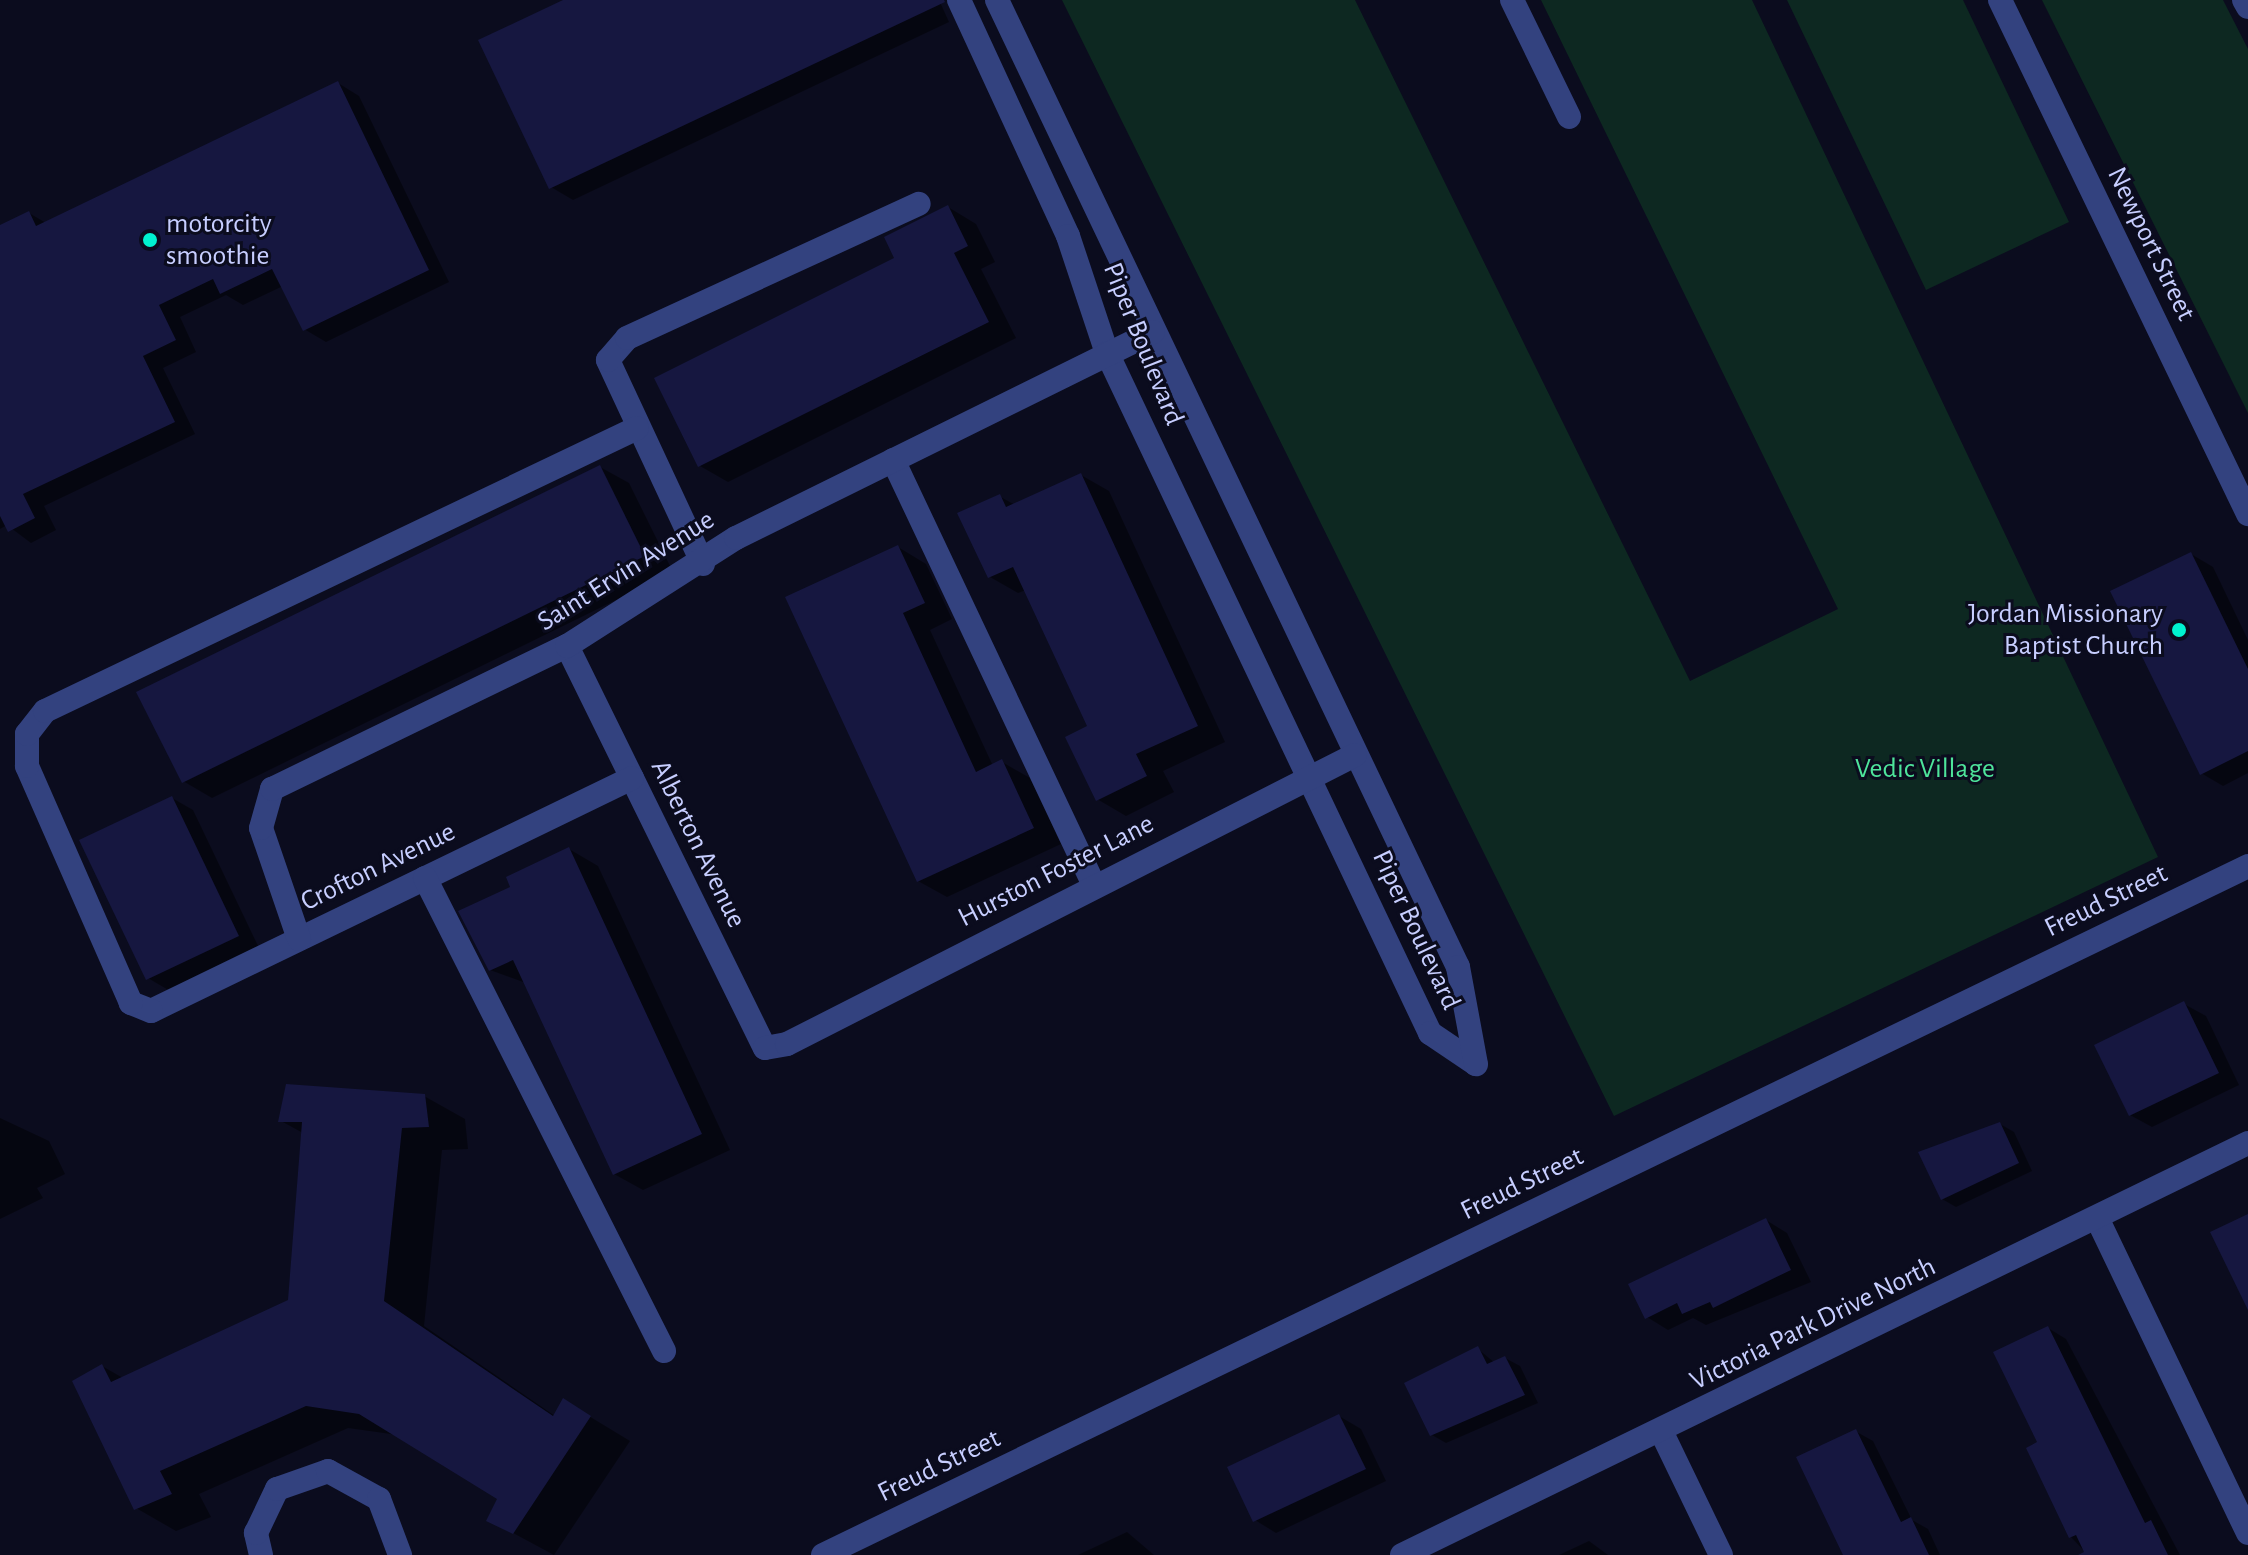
<!DOCTYPE html>
<html>
<head>
<meta charset="utf-8">
<style>
  body { margin:0 }
  #map { position:relative; width:2248px; height:1555px; overflow:hidden; background:#0b0c1e; font-family:"Alegreya Sans",sans-serif }
  div>[style] { position:absolute }
  .green>* { inset:0; background:#0d2821 }
  .shadow>* { inset:0; background:#0007 }
  .building>* { inset:0; background:#161740 }
  .minor>* { height:24px; margin:-12px; padding:0 12px; transform-origin:12px; border-radius:12px; background:#33427f }
  .dots>* { width:22px; height:22px; translate:-50% -50%; box-sizing:border-box; border:4px solid #0b0c1e; border-radius:50% }
  span { translate:-50% -50%; white-space:nowrap; text-align:center; line-height:1.15; -webkit-text-stroke:6px #0b0c1e; paint-order:stroke }
  .poi-label { font-size:28px; color:#c7ceff }
  .left { translate:0 -50%; text-align:left }
  .right { translate:-100% -50%; text-align:right }
  .street-label { font-size:28px; color:#c7ceff }
  .park-label { font-size:28px; color:#4ee49b }
</style>
</head>
<body>
<div id="map">
  <div class="green">
    <div style="clip-path:polygon(1062px 0,1355px 0,1690px 681px,1838px 609px,1541px 0,1752px 0,2158px 857px,1614px 1116px)"></div>
    <div style="clip-path:polygon(1787px 0,1963px 0,2069px 222px,1926px 290px)"></div>
    <div style="clip-path:polygon(2042px 0,2223px 0,2248px 49px,2248px 413px)"></div>
  </div>
  <div class="shadow">
    <div style="clip-path:polygon(567px 0,939px 0,949px 22px,573px 200px,551px 187px)"></div>
    <div style="clip-path:polygon(338px 83px,359px 96px,449px 282px,326px 342px,304px 329px,283px 286px,243px 305px,226px 295px,180px 317px,196px 352px,163px 368px,195px 434px,44px 506px,56px 530px,31px 543px,7px 525px,0 529px,0 227px,29px 213px,46px 223px)"></div>
    <div style="clip-path:polygon(948px 207px,976px 224px,995px 262px,981px 269px,1016px 338px,728px 482px,700px 466px)"></div>
    <div style="clip-path:polygon(600px 467px,629px 483px,673px 572px,212px 798px,183px 781px)"></div>
    <div style="clip-path:polygon(1081px 475px,1109px 491px,1225px 742px,1163px 771px,1174px 792px,1126px 816px,1097px 799px,1089px 727px,1026px 590px,1018px 593px,990px 577px,999px 496px,1015px 505px)"></div>
    <div style="clip-path:polygon(898px 547px,926px 564px,952px 619px,930px 630px,993px 766px,1002px 762px,1030px 778px,1061px 844px,947px 897px,918px 881px)"></div>
    <div style="clip-path:polygon(2191px 554px,2213px 567px,2248px 640px,2248px 773px,2223px 786px,2201px 773px)"></div>
    <div style="clip-path:polygon(172px 798px,193px 810px,259px 948px,170px 991px,148px 978px)"></div>
    <div style="clip-path:polygon(569px 849px,598px 866px,730px 1150px,643px 1190px,614px 1174px,526px 983px,490px 970px,513px 888px)"></div>
    <div style="clip-path:polygon(2184px 1004px,2206px 1016px,2239px 1085px,2152px 1127px,2130px 1115px)"></div>
    <div style="clip-path:polygon(424px 1096px,465px 1119px,468px 1149px,442px 1150px,424px 1326px,555px 1416px,564px 1401px,630px 1441px,554px 1555px,489px 1520px,500px 1498px,398px 1435px,348px 1428px,199px 1494px,211px 1517px,176px 1531px,136px 1508px,102px 1366px,123px 1378px,290px 1301px,303px 1133px,281px 1121px)"></div>
    <div style="clip-path:polygon(0 1118px,49px 1141px,65px 1174px,37px 1188px,43px 1198px,0 1219px)"></div>
    <div style="clip-path:polygon(2000px 1124px,2014px 1132px,2032px 1171px,1956px 1207px,1942px 1199px)"></div>
    <div style="clip-path:polygon(1766px 1220px,1787px 1233px,1811px 1282px,1706px 1325px,1693px 1318px,1668px 1330px,1647px 1317px)"></div>
    <div style="clip-path:polygon(2048px 1328px,2066px 1339px,2180px 1555px,2088px 1555px,2071px 1537px,2040px 1443px)"></div>
    <div style="clip-path:polygon(1478px 1349px,1495px 1363px,1505px 1358px,1520px 1366px,1538px 1403px,1446px 1443px,1432px 1435px)"></div>
    <div style="clip-path:polygon(1339px 1416px,1361px 1429px,1386px 1481px,1276px 1533px,1255px 1520px)"></div>
    <div style="clip-path:polygon(1855px 1431px,1873px 1441px,1912px 1520px,1928px 1529px,1940px 1555px,1845px 1555px)"></div>
    <div style="clip-path:polygon(1127px 1532px,1154px 1555px,1078px 1555px)"></div>
    <div style="clip-path:polygon(1589px 1541px,1608px 1555px,1559px 1555px)"></div>
  </div>
  <div class="building">
    <div style="clip-path:polygon(563px 0,944px 0,945px 2px,549px 189px,478px 40px)"></div>
    <div style="clip-path:polygon(338px 81px,429px 270px,303px 331px,272px 269px,220px 294px,213px 279px,159px 305px,176px 340px,143px 356px,175px 422px,23px 494px,35px 518px,8px 532px,0 516px,0 225px,29px 211px,36px 226px)"></div>
    <div style="clip-path:polygon(948px 205px,968px 246px,954px 253px,989px 322px,698px 467px,654px 378px,894px 258px,884px 237px)"></div>
    <div style="clip-path:polygon(600px 465px,645px 556px,182px 783px,136px 692px)"></div>
    <div style="clip-path:polygon(1081px 473px,1198px 726px,1136px 754px,1147px 776px,1096px 801px,1065px 737px,1087px 726px,1013px 567px,988px 578px,957px 513px,1000px 494px,1006px 507px)"></div>
    <div style="clip-path:polygon(898px 545px,925px 603px,903px 613px,976px 772px,1002px 759px,1034px 828px,917px 882px,785px 597px)"></div>
    <div style="clip-path:polygon(2191px 552px,2248px 669px,2248px 751px,2200px 775px,2110px 591px)"></div>
    <div style="clip-path:polygon(172px 796px,239px 936px,146px 980px,79px 840px)"></div>
    <div style="clip-path:polygon(569px 847px,702px 1134px,613px 1175px,513px 960px,489px 971px,458px 911px,510px 887px,506px 877px)"></div>
    <div style="clip-path:polygon(2184px 1001px,2219px 1073px,2129px 1116px,2094px 1045px)"></div>
    <div style="clip-path:polygon(286px 1084px,425px 1094px,429px 1127px,402px 1128px,384px 1301px,553px 1416px,563px 1398px,591px 1416px,513px 1534px,486px 1521px,497px 1499px,359px 1414px,306px 1406px,160px 1471px,172px 1494px,134px 1510px,72px 1381px,102px 1364px,111px 1382px,288px 1300px,302px 1122px,278px 1122px)"></div>
    <div style="clip-path:polygon(2000px 1122px,2019px 1163px,1941px 1200px,1918px 1152px)"></div>
    <div style="clip-path:polygon(2248px 1214px,2248px 1310px,2210px 1232px)"></div>
    <div style="clip-path:polygon(1766px 1218px,1791px 1270px,1713px 1308px,1710px 1302px,1682px 1314px,1677px 1303px,1645px 1319px,1628px 1284px)"></div>
    <div style="clip-path:polygon(2048px 1326px,2145px 1523px,2151px 1520px,2168px 1555px,2078px 1555px,2084px 1552px,2076px 1535px,2069px 1538px,2026px 1448px,2037px 1442px,1993px 1352px)"></div>
    <div style="clip-path:polygon(1478px 1346px,1487px 1364px,1505px 1356px,1525px 1395px,1430px 1436px,1404px 1383px)"></div>
    <div style="clip-path:polygon(1339px 1414px,1366px 1469px,1253px 1522px,1227px 1467px)"></div>
    <div style="clip-path:polygon(1856px 1429px,1901px 1522px,1911px 1517px,1929px 1555px,1843px 1555px,1796px 1457px)"></div>
  </div>
  <div class="minor">
    <div style="left:959px;top:0;width:260px;rotate:65.2deg"></div>
    <div style="left:1068px;top:236px;width:123px;rotate:71.6deg"></div>
    <div style="left:1107px;top:353px;width:753px;rotate:64.59deg"></div>
    <div style="left:1430px;top:1033px;width:55px;rotate:34deg"></div>
    <div style="left:997px;top:0;width:1071px;rotate:64.51deg"></div>
    <div style="left:1458px;top:967px;width:99px;rotate:79.5deg"></div>
    <div style="left:1512px;top:0;width:130px;rotate:64deg"></div>
    <div style="left:2000px;top:0;width:571px;rotate:64.24deg"></div>
    <div style="left:2244px;top:0;width:8px;rotate:60deg"></div>
    <div style="left:893px;top:460px;width:470px;rotate:64.7deg"></div>
    <div style="left:703px;top:564px;width:225px;rotate:-115deg"></div>
    <div style="left:608px;top:360px;width:29px;rotate:-49deg"></div>
    <div style="left:627px;top:338px;width:321px;rotate:-24.7deg"></div>
    <div style="left:567px;top:646px;width:448px;rotate:63.8deg"></div>
    <div style="left:765px;top:1048px;width:22px;rotate:-10deg"></div>
    <div style="left:787px;top:1044px;width:637px;rotate:-26.97deg"></div>
    <div style="left:632px;top:778px;width:534px;rotate:154.15deg"></div>
    <div style="left:151px;top:1011px;width:22px;rotate:-158deg"></div>
    <div style="left:131px;top:1003px;width:259px;rotate:-113.7deg"></div>
    <div style="left:27px;top:766px;width:32px;rotate:-90deg"></div>
    <div style="left:27px;top:734px;width:29px;rotate:-52deg"></div>
    <div style="left:45px;top:711px;width:656px;rotate:-25.55deg"></div>
    <div style="left:425px;top:878px;width:530px;rotate:63.19deg"></div>
    <div style="left:299px;top:939px;width:117px;rotate:-108.9deg"></div>
    <div style="left:261px;top:828px;width:41px;rotate:-74.2deg"></div>
    <div style="left:272px;top:789px;width:328px;rotate:-25.9deg"></div>
    <div style="left:567px;top:646px;width:201px;rotate:-32.6deg"></div>
    <div style="left:736px;top:538px;width:465px;rotate:-26.3deg"></div>
    <div style="left:2098px;top:1220px;width:347px;rotate:64.4deg"></div>
    <div style="left:1661px;top:1431px;width:138px;rotate:64.2deg"></div>
    <div style="left:261px;top:1555px;width:23px;rotate:-103deg"></div>
    <div style="left:256px;top:1533px;width:49px;rotate:-64.5deg"></div>
    <div style="left:277px;top:1489px;width:54px;rotate:-19.4deg"></div>
    <div style="left:328px;top:1471px;width:58px;rotate:28.8deg"></div>
    <div style="left:379px;top:1499px;width:60px;rotate:69.4deg"></div>
    <div style="left:823px;top:1555px;width:1583px;rotate:-25.8deg"></div>
    <div style="left:1402px;top:1555px;width:941px;rotate:-25.97deg"></div>
  </div>
  <div class="dots">
    <div style="left:150px;top:240px;background:#00f2d0"></div>
    <div style="left:2179px;top:630px;background:#00f2d0"></div>
  </div>
  <div class="poi-label">
    <span class="left" style="left:166px;top:240px">motorcity<br>smoothie</span>
    <span class="right" style="left:2163px;top:630px">Jordan Missionary<br>Baptist Church</span>
  </div>
  <div class="street-label">
    <span style="left:2151px;top:244px;rotate:64deg">Newport Street</span>
    <span style="left:1143px;top:344px;rotate:68deg">Piper Boulevard</span>
    <span style="left:626px;top:571px;rotate:-32deg">Saint Ervin Avenue</span>
    <span style="left:698px;top:844px;rotate:64deg">Alberton Avenue</span>
    <span style="left:378px;top:867px;rotate:-26deg">Crofton Avenue</span>
    <span style="left:1056px;top:871px;rotate:-27deg">Hurston Foster Lane</span>
    <span style="left:2106px;top:901px;rotate:-26deg">Freud Street</span>
    <span style="left:1416px;top:930px;rotate:65deg">Piper Boulevard</span>
    <span style="left:1522px;top:1184px;rotate:-26deg">Freud Street</span>
    <span style="left:1813px;top:1324px;rotate:-26deg">Victoria Park Drive North</span>
    <span style="left:939px;top:1466px;rotate:-26deg">Freud Street</span>
  </div>
  <div class="park-label">
    <span style="left:1925px;top:769px">Vedic Village</span>
  </div>
</div>
</body>
</html>
